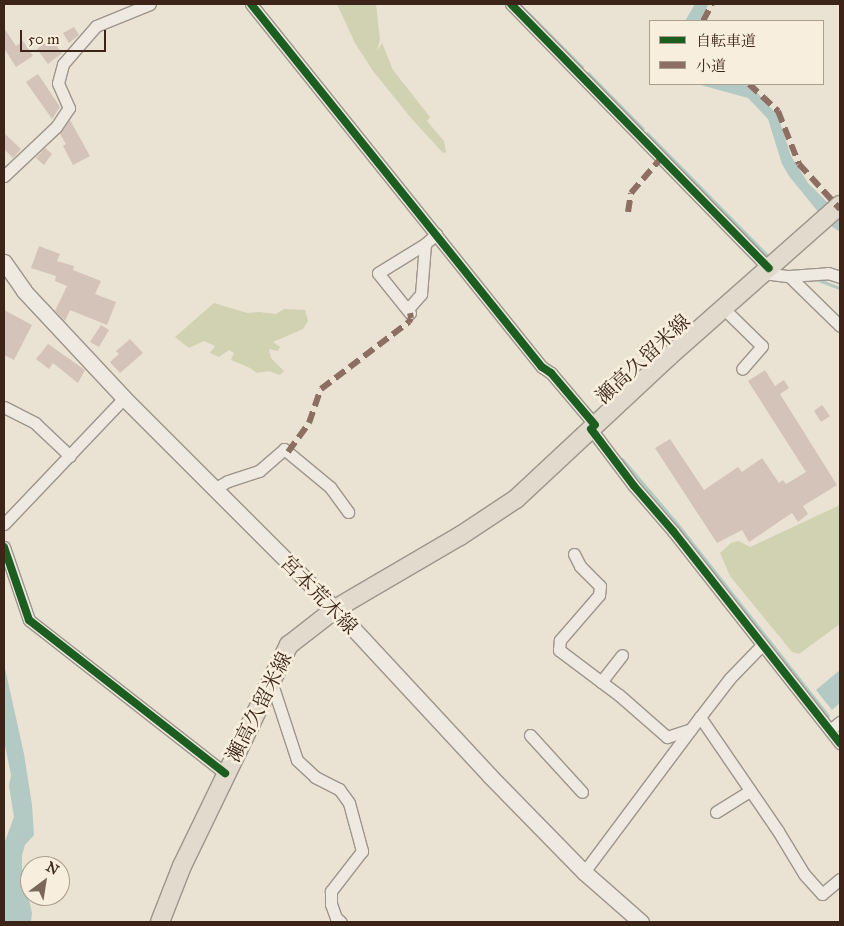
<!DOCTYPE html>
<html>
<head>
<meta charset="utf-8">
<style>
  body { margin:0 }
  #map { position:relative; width:844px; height:926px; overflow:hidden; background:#eae2d3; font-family:"IM FELL Great Primer","Noto Serif JP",serif }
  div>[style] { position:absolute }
  .green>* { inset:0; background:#d0d2b2 }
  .water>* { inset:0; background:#b3c9c3 }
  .stream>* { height:3px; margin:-1.5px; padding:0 1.5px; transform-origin:1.5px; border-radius:1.5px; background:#b3c9c3 }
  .building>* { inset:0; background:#d4c3b9 }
  .roads { filter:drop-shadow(1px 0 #9d958b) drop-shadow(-1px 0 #9d958b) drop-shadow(0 1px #9d958b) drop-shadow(0 -1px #9d958b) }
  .minor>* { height:11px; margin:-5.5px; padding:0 5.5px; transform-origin:5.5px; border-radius:5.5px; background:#eeeae2 }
  .secondary>* { height:15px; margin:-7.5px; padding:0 7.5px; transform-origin:7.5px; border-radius:7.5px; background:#eeeae2 }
  .primary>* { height:18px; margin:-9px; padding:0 9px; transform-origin:9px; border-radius:9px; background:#e2dacd }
  .quiet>* { height:6px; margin-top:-3px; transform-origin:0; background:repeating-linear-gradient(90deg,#8d6e63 0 12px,transparent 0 18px) }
  .cycleway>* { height:8px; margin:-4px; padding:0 4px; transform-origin:4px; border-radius:4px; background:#1b5e20 }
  span { translate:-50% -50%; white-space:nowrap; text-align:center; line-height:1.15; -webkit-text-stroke:5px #f7eedd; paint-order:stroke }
  .street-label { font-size:20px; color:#3c2518 }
  .frame { position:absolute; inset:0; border:5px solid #3c2518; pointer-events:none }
  .legend { position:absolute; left:649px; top:20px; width:175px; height:65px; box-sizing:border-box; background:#f7eedd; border:1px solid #ac9e8e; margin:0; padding:6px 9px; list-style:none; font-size:15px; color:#3c2518 }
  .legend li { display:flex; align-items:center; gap:10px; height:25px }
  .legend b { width:25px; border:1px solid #ac9e8e }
  .north { position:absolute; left:20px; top:856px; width:50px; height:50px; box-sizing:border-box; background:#f7eedd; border:1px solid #ac9e8e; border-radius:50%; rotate:31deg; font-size:14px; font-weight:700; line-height:20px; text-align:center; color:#3c2518 }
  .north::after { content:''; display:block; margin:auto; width:18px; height:22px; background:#796759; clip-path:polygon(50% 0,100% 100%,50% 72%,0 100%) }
  .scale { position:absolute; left:20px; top:30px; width:86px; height:22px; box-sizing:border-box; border:2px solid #3c2518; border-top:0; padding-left:6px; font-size:15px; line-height:18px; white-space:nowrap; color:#3c2518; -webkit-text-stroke:4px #f7eedd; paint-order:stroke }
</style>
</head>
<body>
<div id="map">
  <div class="green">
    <div style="clip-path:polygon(337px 4px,376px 4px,380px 40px,377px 51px,382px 43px,393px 70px,430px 117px,427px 121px,398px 87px,444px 141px,446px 152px,443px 153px,411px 118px,373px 71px,355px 43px)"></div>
    <div style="clip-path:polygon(214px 303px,247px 313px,259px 312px,276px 314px,284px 309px,305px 310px,308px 321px,303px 329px,273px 342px,280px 347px,278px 351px,269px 349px,271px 358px,284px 371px,280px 375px,269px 371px,257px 373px,250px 368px,231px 360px,234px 353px,229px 350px,219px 357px,210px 353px,215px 346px,204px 341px,189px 348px,175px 337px)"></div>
    <div style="clip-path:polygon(840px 505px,840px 624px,799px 654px,792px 652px,730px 576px,720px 553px,731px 543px,739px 541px,750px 547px)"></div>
  </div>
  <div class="water">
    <div style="clip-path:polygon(695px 4px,709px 4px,699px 21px,685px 21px)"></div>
    <div style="clip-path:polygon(697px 84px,745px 84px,755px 90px,778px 116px,791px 156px,808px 183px,840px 215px,840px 232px,828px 224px,789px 176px,782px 164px,768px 119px,748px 98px)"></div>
    <div style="clip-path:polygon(4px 664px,24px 754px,32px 805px,34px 835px,25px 845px,22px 855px,22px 869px,32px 913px,31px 922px,4px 922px,4px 844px,14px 817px,9px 786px,11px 775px,4px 740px)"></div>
    <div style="clip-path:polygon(840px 670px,840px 703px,832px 710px,816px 690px)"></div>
  </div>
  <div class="stream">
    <div style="left:519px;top:4px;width:89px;rotate:45deg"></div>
    <div style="left:588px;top:73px;width:78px;rotate:45.5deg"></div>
    <div style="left:647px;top:133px;width:174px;rotate:45.5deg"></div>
    <div style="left:769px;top:257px;width:4px;rotate:-34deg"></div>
    <div style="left:816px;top:279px;width:26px;rotate:21deg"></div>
    <div style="left:622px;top:459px;width:80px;rotate:49.6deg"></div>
    <div style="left:674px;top:520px;width:249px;rotate:51.8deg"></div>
  </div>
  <div class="building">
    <div style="clip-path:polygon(74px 27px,79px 35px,69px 43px,63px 33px)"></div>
    <div style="clip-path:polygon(4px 28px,16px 46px,23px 41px,33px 56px,16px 67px,4px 48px)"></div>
    <div style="clip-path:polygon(48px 41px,56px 45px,62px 53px,48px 64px,37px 49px)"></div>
    <div style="clip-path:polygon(38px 74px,60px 107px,52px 119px,26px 82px)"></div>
    <div style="clip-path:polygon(70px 120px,90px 156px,73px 165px,63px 146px,66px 144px,60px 134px)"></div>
    <div style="clip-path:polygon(4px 133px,21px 149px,13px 158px,4px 149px)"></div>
    <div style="clip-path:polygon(45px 148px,52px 154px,44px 165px,36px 158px)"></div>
    <div style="clip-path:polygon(39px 246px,60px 254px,57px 261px,74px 266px,73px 270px,101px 281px,95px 294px,116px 302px,107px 325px,70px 310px,65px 321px,55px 311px,67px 286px,55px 281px,56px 276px,31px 268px)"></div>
    <div style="clip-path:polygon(4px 310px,32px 325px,14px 360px,4px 355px)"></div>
    <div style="clip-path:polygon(101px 325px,109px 330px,99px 347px,90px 342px)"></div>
    <div style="clip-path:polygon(130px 339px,143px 353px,120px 373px,110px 362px,119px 354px,116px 351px)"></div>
    <div style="clip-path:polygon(48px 344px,85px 370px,78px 383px,53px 363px,49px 369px,36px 359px)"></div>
    <div style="clip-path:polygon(765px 370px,775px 386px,784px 380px,789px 388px,780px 394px,837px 485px,803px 506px,808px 514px,798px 522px,792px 513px,749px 542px,742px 530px,717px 543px,655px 448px,670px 439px,704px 490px,738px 467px,742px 472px,762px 458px,779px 483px,783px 480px,786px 484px,806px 472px,748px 381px)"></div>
    <div style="clip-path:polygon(822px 405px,830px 416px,821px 422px,814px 411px)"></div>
  </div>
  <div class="roads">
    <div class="minor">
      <div style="left:251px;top:4px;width:465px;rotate:51.3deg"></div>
      <div style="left:542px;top:367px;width:11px;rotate:34deg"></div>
      <div style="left:551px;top:373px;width:68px;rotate:49.8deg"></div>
      <div style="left:511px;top:4px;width:369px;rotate:45.7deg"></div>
      <div style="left:4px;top:176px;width:71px;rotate:-43.3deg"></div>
      <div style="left:56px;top:127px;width:23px;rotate:-56deg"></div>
      <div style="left:69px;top:108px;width:27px;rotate:-114deg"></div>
      <div style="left:58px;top:83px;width:20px;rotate:-75deg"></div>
      <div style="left:63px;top:64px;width:50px;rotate:-49deg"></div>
      <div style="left:96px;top:26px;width:58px;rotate:-22.2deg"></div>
      <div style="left:763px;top:273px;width:26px;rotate:7deg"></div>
      <div style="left:789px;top:276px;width:39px;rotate:-4deg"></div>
      <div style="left:828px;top:273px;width:13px;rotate:18deg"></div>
      <div style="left:789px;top:276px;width:71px;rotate:44.4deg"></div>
      <div style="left:723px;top:308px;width:54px;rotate:44.3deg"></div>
      <div style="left:762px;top:346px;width:30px;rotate:131deg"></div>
      <div style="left:408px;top:309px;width:20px;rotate:-49deg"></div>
      <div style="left:421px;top:294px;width:50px;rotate:-85.4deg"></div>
      <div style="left:410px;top:313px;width:51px;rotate:-128.7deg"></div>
      <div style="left:378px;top:273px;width:55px;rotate:-31.7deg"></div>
      <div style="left:425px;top:244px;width:15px;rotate:-42deg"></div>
      <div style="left:4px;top:407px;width:35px;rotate:27deg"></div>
      <div style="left:35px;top:423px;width:48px;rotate:43.3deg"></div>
      <div style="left:591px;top:429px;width:71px;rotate:53deg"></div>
      <div style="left:634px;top:486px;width:60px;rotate:49.1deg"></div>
      <div style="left:673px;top:531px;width:270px;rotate:51.8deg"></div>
      <div style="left:214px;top:489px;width:16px;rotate:-30deg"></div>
      <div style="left:228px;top:481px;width:33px;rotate:-18deg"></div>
      <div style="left:259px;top:471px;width:33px;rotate:-41deg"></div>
      <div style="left:284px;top:449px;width:60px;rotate:39.6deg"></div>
      <div style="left:330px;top:487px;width:31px;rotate:54deg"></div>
      <div style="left:4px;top:524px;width:174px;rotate:-46.4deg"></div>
      <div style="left:4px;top:547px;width:77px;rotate:71.1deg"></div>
      <div style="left:29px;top:620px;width:249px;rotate:38deg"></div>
      <div style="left:574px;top:554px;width:13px;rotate:63deg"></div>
      <div style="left:580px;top:566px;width:28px;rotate:45deg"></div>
      <div style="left:600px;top:586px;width:9px;rotate:96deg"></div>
      <div style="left:599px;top:595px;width:60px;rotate:130.9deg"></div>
      <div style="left:560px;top:640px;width:10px;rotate:96deg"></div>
      <div style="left:559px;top:650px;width:75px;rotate:36.9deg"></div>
      <div style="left:619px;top:695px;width:64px;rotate:41.2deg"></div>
      <div style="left:667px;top:737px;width:25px;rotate:-18deg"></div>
      <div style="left:271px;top:681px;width:83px;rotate:71.8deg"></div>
      <div style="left:297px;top:760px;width:25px;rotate:43deg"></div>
      <div style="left:315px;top:777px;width:27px;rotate:27deg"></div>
      <div style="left:339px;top:789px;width:17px;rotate:54deg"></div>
      <div style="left:349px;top:803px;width:50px;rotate:74.8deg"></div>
      <div style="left:362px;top:851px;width:51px;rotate:127.8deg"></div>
      <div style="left:331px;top:891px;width:13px;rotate:90deg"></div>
      <div style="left:331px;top:904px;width:15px;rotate:70deg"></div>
      <div style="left:336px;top:918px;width:6px;rotate:39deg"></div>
      <div style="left:601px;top:682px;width:34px;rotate:-52deg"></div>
      <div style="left:700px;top:717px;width:138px;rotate:55.6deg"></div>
      <div style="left:778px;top:831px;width:50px;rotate:58.8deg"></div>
      <div style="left:804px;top:874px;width:27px;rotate:48deg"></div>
      <div style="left:822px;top:894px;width:23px;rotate:-40deg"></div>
      <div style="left:830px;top:730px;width:13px;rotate:-39deg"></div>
      <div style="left:530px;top:735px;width:77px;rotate:47.6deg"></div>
      <div style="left:716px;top:812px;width:40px;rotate:-32deg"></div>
      <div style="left:584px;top:872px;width:194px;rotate:-53.2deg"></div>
      <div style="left:700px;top:717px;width:49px;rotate:-52.4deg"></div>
      <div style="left:730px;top:678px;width:46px;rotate:-45.9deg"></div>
    </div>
    <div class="secondary">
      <div style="left:4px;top:262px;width:35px;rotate:55deg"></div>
      <div style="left:24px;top:291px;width:146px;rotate:46.9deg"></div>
      <div style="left:124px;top:398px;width:298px;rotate:45deg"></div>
      <div style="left:335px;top:609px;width:226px;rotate:47.1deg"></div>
      <div style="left:489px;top:775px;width:136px;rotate:45.6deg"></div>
      <div style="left:584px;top:872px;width:76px;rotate:41.3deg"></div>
    </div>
    <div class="primary">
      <div style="left:160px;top:922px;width:60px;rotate:-68.6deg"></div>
      <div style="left:182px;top:866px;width:246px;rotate:-64.2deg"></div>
      <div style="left:289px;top:645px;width:58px;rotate:-38deg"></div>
      <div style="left:335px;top:609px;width:145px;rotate:-30.3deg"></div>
      <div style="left:460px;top:536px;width:67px;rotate:-33.5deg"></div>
      <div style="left:516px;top:499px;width:207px;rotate:-43deg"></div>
      <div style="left:667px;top:358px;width:231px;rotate:-41.5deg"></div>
    </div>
  </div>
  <div class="quiet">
    <div style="left:703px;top:21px;width:19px;rotate:-62deg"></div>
    <div style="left:749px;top:84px;width:40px;rotate:43deg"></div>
    <div style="left:778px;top:111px;width:57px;rotate:68.4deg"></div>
    <div style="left:799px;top:164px;width:61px;rotate:47.7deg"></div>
    <div style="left:628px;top:212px;width:19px;rotate:-81deg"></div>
    <div style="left:631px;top:193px;width:48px;rotate:-49.3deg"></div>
    <div style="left:288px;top:452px;width:36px;rotate:-54deg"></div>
    <div style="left:309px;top:423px;width:36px;rotate:-71deg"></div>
    <div style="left:321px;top:389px;width:111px;rotate:-37.3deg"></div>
    <div style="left:409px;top:322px;width:4px;rotate:-63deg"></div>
    <div style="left:411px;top:318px;width:5px;rotate:-101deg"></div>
  </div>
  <div class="cycleway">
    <div style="left:251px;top:4px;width:465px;rotate:51.3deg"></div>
    <div style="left:542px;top:367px;width:11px;rotate:34deg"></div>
    <div style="left:551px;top:373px;width:68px;rotate:49.8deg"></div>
    <div style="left:511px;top:4px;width:369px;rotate:45.7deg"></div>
    <div style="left:591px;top:429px;width:71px;rotate:53deg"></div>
    <div style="left:634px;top:486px;width:60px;rotate:49.1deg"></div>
    <div style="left:673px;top:531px;width:270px;rotate:51.8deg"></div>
    <div style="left:4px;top:547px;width:77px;rotate:71.1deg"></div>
    <div style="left:29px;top:620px;width:249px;rotate:38deg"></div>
  </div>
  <div class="street-label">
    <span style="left:643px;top:359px;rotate:-43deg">瀬高久留米線</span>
    <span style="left:319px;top:595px;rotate:46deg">宮本荒木線</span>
    <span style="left:259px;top:707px;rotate:-63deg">瀬高久留米線</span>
  </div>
  <div class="frame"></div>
  <ul class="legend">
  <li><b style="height:6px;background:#1b5e20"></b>自転車道</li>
  <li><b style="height:6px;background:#8d6e63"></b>小道</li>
  </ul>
  <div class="north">N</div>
  <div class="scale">50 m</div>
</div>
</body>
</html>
